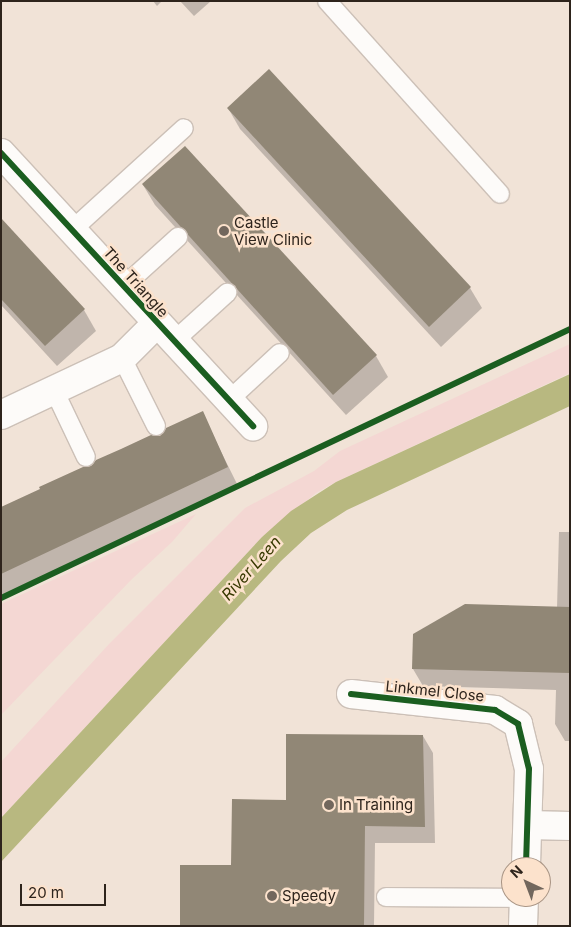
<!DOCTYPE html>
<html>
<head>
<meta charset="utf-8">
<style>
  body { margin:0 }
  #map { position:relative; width:571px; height:927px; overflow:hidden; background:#f1e3d7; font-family:Inter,sans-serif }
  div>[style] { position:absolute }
  .green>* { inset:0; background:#f4d7d3 }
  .water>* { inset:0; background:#b8b880 }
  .shadow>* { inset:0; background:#0003 }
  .building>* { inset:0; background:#918776 }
  .roads { filter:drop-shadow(1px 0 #ccc0b7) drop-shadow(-1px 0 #ccc0b7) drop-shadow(0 1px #ccc0b7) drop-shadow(0 -1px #ccc0b7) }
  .service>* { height:18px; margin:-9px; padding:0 9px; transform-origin:9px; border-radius:9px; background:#fdfbf9 }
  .minor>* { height:28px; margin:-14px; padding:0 14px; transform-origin:14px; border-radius:14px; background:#fdfbf9 }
  .cycleway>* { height:6px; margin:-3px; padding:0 3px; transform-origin:3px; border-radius:3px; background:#1b5e20 }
  .dots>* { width:14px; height:14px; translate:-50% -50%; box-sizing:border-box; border:2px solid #fce2cc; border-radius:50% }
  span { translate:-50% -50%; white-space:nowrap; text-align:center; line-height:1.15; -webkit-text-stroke:5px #fce2cc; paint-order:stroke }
  .poi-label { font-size:15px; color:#2e241c }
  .left { translate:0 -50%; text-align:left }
  .street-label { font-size:15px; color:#2e241c }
  .water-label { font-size:16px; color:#373900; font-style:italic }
  .frame { position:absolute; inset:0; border:2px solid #2e241c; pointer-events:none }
  .north { position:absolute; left:501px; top:857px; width:50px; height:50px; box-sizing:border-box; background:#fce2cc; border:1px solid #aa9686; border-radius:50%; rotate:317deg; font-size:14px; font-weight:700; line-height:20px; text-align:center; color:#2e241c }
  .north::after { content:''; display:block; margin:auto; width:18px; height:22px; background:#72675d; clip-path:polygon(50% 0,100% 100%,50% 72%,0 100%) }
  .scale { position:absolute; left:20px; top:884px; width:86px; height:22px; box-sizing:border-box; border:2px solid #2e241c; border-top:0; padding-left:6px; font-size:15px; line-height:18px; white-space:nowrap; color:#2e241c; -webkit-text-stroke:4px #fce2cc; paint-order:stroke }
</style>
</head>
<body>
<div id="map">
  <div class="green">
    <div style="clip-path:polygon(570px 344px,570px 373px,336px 482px,316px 493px,262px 537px,1px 818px,1px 762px,109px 644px,245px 508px,314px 471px,340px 451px)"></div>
    <div style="clip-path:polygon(196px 514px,172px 542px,131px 580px,1px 715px,1px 604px)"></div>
  </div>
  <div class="water">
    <div style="clip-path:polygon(570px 374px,570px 406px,347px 510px,311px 533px,281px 561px,1px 862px,1px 818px,262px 537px,291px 511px,336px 482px)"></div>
  </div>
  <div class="shadow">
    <div style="clip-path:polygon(153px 1px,162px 1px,157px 6px)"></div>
    <div style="clip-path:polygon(180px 1px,211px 1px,194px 16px)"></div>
    <div style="clip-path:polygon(269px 71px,470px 288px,482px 308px,441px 347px,240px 129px,228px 108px)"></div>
    <div style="clip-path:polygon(185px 147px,376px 356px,388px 377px,346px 415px,155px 205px,143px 185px)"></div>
    <div style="clip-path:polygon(1px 220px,84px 310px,96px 331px,57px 366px,1px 305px)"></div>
    <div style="clip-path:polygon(202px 413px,239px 488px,1px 600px,1px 509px,161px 437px)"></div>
    <div style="clip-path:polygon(559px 532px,570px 532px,570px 741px,565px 741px,555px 724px,556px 690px,423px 686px,413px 669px,557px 608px)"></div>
    <div style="clip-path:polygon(423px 736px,433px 753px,435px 843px,375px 843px,374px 926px,181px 926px,287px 801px)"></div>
  </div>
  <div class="building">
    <div style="clip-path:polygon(269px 69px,471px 287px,429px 327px,227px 108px)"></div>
    <div style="clip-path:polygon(185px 146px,377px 355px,333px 395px,142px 184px)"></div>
    <div style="clip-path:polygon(1px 218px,85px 309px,45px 346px,1px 299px)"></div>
    <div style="clip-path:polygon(203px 411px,228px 467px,1px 574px,1px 507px,40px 489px,39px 487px,83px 467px,91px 466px,96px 460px,121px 449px,151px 435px,160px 436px,166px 428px)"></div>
    <div style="clip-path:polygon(465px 604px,570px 607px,570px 673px,412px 669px,413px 634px)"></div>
    <div style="clip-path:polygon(286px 734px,423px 735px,425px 827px,365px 826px,364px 926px,180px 926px,180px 865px,231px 865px,232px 799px,286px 800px)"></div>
  </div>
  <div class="roads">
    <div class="service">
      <div style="left:327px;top:1px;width:259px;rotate:48.1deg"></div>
      <div style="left:72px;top:230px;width:151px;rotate:-42.3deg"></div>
      <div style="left:124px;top:286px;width:73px;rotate:-42.2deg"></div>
      <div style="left:174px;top:341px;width:72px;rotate:-42.2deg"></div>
      <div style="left:122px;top:358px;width:76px;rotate:63.4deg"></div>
      <div style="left:54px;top:390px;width:74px;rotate:64.5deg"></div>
      <div style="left:229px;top:400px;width:69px;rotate:-42.7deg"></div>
      <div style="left:386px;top:897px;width:138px;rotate:0.4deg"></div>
    </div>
    <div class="minor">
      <div style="left:1px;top:153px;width:372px;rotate:47.3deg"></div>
      <div style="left:1px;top:415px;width:134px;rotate:-25.2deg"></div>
      <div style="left:122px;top:358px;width:49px;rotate:-45deg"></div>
      <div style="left:351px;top:694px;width:145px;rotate:6.3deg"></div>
      <div style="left:495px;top:710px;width:27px;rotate:31deg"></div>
      <div style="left:518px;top:724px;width:46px;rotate:76.3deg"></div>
      <div style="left:529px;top:769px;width:98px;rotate:91.8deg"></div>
      <div style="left:528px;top:825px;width:42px;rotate:1.4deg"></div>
      <div style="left:523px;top:926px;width:29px;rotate:-88deg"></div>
    </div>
  </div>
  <div class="cycleway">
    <div style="left:1px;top:153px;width:372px;rotate:47.3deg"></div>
    <div style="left:1px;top:598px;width:629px;rotate:-25.3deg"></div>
    <div style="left:351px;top:694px;width:145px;rotate:6.3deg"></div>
    <div style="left:495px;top:710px;width:27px;rotate:31deg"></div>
    <div style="left:518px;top:724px;width:46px;rotate:76.3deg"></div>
    <div style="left:529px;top:769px;width:98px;rotate:91.8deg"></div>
  </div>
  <div class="dots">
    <div style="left:224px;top:231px;background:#72675d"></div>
    <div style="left:329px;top:805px;background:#72675d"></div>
    <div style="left:272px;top:896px;background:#72675d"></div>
  </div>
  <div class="poi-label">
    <span class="left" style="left:234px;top:231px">Castle<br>View Clinic</span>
    <span class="left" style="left:339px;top:805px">In Training</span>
    <span class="left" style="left:282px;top:896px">Speedy</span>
  </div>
  <div class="street-label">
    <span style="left:136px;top:282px;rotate:48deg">The Triangle</span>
    <span style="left:435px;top:691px;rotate:6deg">Linkmel Close</span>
  </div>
  <div class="water-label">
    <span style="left:251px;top:568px;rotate:-48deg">River Leen</span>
  </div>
  <div class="frame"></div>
  <div class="north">N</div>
  <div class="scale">20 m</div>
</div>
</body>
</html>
